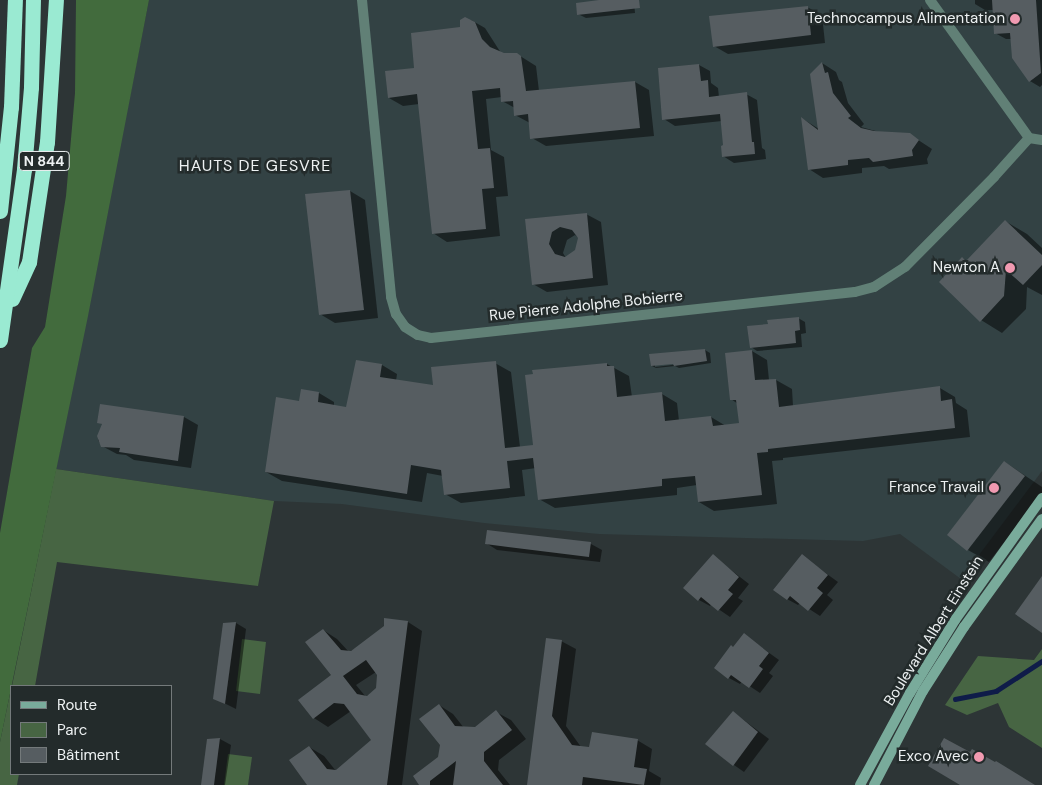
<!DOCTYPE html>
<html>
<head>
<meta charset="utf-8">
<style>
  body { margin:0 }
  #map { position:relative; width:1042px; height:785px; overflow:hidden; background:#2d3536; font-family:"DM Sans",sans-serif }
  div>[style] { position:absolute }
  .built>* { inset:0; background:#334244 }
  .green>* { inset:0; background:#476543 }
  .forest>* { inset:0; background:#426b3d }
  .shadow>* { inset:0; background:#0007 }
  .stream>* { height:4.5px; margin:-2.25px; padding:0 2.25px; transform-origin:2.25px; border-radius:2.25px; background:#0f1c49 }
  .building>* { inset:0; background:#565d61 }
  .minor>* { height:10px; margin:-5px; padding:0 5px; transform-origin:5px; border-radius:5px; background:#618076 }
  .secondary>* { height:10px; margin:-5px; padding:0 5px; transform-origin:5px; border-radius:5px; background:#79ab9b }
  .motorway>* { height:15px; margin:-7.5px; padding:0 7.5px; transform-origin:7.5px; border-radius:7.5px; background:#9aead2 }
  .dots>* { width:14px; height:14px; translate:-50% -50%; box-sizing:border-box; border:2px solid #232b2b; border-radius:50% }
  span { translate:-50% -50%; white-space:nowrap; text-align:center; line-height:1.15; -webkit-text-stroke:5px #232b2b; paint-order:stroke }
  .shield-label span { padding:1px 4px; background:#232b2b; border:1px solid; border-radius:4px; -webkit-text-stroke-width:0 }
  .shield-label { font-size:14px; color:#edf1f2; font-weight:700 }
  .poi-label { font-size:15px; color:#edf1f2 }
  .right { translate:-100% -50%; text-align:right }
  .street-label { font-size:15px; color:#edf1f2 }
  .neighbourhood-label { font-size:16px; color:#edf1f2; letter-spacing:1px }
  .legend { position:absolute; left:10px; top:685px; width:162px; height:90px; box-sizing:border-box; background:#232b2b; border:1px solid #747a7b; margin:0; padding:6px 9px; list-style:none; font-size:15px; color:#edf1f2 }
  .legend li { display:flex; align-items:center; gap:10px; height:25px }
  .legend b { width:25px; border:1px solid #747a7b }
</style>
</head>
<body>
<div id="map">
  <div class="built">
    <div style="clip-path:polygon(149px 0,1042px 0,1042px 471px,961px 579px,900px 534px,863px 541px,599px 534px,484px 523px,342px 504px,274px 501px,56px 469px)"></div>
  </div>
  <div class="green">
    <div style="clip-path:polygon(56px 469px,274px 501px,258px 586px,57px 562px,35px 686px,12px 686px)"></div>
    <div style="clip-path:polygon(242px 639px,266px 642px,260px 694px,236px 691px)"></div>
    <div style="clip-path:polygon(1042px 649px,1042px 748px,1009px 727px,998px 703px,967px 715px,945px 705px,978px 656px,1034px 660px)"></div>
    <div style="clip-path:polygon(11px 689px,11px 774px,19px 774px,17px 785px,0 785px,0 742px)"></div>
    <div style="clip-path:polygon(228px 754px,252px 757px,248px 785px,224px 785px)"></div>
  </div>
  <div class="forest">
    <div style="clip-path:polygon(76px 0,149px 0,88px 316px,0 742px,0 533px,32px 348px,45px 327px,66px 196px,75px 93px)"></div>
  </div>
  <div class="shadow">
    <div style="clip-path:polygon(611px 0,630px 0,634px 2px,635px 13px,586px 18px,578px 14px)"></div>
    <div style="clip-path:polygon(975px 0,1042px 0,1042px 85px,1040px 87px,1030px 81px,1012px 39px,1006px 39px,995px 33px,994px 10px,985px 10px,975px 4px)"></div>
    <div style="clip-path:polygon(807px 7px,822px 15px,825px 43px,728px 54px,714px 46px)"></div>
    <div style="clip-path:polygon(471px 20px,485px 28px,501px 53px,517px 54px,536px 66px,539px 91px,635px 82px,649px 90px,654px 136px,546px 146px,532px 138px,530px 123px,515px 115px,515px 108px,502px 101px,502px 97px,486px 99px,491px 150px,504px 157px,508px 196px,496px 197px,500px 236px,447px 242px,433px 233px,419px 104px,403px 106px,389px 98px,461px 28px,461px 21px)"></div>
    <div style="clip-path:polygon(822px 63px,836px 72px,839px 80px,842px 82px,848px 103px,864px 124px,861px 127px,890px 135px,909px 134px,932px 149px,927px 159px,928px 164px,889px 169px,884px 166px,862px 168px,862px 173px,823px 178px,809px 169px,803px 119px,819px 129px)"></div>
    <div style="clip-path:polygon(699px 65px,710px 71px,711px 83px,718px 88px,719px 97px,746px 94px,757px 100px,762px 148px,765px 150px,766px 159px,734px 163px,723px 156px,725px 146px,722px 121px,675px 126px,664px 119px)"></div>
    <div style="clip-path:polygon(350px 191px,365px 200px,378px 318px,335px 323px,320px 314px)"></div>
    <div style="clip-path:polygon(evenodd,586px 214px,601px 222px,608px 285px,547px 292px,533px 284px,526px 220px,586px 214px,575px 235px,579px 238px,576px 251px,566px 258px,563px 253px,567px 240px,575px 235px)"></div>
    <div style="clip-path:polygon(1005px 221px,1027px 234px,1042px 248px,1042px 295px,1027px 287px,1026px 309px,1002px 333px,981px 320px,962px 258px,968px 261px)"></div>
    <div style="clip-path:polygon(798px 318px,805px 322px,806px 333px,801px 334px,802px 347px,757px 351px,751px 347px,769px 325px)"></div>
    <div style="clip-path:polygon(evenodd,705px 350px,710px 353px,711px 363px,679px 368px,675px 366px,656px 368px,652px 366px,651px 356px,705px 350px,679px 362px,680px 364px,655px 367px,655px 365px,679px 362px)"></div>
    <div style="clip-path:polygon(752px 351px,767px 360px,769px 380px,776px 380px,792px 389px,793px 406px,940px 388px,955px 397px,956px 403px,967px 410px,970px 437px,783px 458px,783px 460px,772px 461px,777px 504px,714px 511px,699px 502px,697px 485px,677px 488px,677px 495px,555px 508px,539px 499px,536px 468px,522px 470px,525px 496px,461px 503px,445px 494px,443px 476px,427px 473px,422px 502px,282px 481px,266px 472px,300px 402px,302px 391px,319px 393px,334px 402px,334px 406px,347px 408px,382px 365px,397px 374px,396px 381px,435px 386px,495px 363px,511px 372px,520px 447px,534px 446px,607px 364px,629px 376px,632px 397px,662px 394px,677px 403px,679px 421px,711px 417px,726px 426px,741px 424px,738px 404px,731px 399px)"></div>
    <div style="clip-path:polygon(101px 405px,184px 417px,198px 425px,191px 468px,134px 460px,126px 455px,117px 454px,102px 446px,98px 440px,103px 425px,99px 422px)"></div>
    <div style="clip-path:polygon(1005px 462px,1042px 487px,1042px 493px,989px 562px,968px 550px)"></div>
    <div style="clip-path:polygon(486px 543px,591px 544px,602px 550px,600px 562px,497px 550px)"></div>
    <div style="clip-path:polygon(713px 556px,749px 584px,738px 598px,743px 601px,730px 617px,711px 604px,710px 606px,699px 600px,685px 588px)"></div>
    <div style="clip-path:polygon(802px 556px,838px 582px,827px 595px,833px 600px,820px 616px,800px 603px,798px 605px,787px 599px)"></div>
    <div style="clip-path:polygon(evenodd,408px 622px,422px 631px,402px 785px,308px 785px,309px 747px,324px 756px,336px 771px,373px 741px,351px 711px,328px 727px,314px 718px,333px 675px,323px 630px,337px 639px,349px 652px,408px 622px,376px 672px,378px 674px,377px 689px,366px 697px,356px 685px,376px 672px)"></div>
    <div style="clip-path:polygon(236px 623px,246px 629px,236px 709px,214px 698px)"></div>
    <div style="clip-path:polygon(744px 635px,779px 660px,769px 673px,773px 676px,760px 693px,742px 681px,740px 684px,729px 678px,734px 648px)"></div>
    <div style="clip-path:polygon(561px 641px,576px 649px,566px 726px,581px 747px,590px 748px,637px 740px,652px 749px,649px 771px,661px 778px,660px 785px,529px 785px)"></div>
    <div style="clip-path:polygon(439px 705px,453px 714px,464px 728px,475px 728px,496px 712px,511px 720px,526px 739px,499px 760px,498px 770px,510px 785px,421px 785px,439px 758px,441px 744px)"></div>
    <div style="clip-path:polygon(733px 712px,769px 739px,744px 772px,734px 765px)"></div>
    <div style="clip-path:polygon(220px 739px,231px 745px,225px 785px,202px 785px,208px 740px)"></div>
  </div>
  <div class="stream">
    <div style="left:955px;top:699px;width:42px;rotate:-11deg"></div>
    <div style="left:996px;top:691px;width:55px;rotate:-33.1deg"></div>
  </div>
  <div class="building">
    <div style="clip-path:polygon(599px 0,639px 0,640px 8px,577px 15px,576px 3px)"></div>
    <div style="clip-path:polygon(992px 0,1036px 0,1041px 73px,1029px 82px,1012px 58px,1010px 33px,994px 34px)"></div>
    <div style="clip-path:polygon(808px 6px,811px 35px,713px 47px,709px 16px)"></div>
    <div style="clip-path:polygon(465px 17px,475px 22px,482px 39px,490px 47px,504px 53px,517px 53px,521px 56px,526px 91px,635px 81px,640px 128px,530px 139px,528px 114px,514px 116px,513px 101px,501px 102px,500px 88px,472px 91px,478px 149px,490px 148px,494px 188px,482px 189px,486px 229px,432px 234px,417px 94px,388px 98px,385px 71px,414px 68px,411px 33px,460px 27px,460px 20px)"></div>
    <div style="clip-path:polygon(822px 62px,825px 73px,828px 72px,833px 93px,851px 116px,848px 118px,861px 128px,874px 131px,910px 133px,919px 140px,912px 150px,913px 156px,873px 162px,869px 158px,848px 160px,848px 165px,808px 170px,801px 117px,818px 130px,810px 74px)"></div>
    <div style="clip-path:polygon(699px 64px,701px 81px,708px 80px,709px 97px,747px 92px,752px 142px,754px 142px,755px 154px,722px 157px,721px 146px,723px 145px,720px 114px,662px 120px,658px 68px)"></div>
    <div style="clip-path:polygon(350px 190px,364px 310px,319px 315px,305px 194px)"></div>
    <div style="clip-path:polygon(evenodd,587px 213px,593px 278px,532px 285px,525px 219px,587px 213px,560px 227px,572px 230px,578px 238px,575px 250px,565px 257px,555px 254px,549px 244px,552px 232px,560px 227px)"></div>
    <div style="clip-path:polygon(1005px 220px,1042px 255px,1042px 265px,1023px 285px,1006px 270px,1004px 296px,980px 322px,939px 282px,962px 257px,966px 261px)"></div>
    <div style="clip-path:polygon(799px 317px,800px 330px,795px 331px,796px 343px,750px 348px,747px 326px,768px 324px,767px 320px)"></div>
    <div style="clip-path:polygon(705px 349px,707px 361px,674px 366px,673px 364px,651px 366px,649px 354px)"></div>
    <div style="clip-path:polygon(752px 350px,755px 380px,776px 379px,779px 407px,940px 386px,941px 401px,952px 399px,955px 428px,768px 449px,768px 452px,757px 453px,762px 495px,698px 502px,695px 476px,662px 479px,662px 486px,538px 500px,533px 458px,507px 461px,510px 488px,444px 495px,441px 470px,411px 465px,407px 494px,265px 472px,276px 397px,299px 401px,301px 389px,319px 392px,318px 402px,346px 407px,356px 360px,382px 364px,380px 377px,433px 385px,431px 367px,496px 361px,505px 448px,533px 445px,525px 375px,533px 374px,532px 370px,565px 367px,607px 363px,607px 366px,614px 366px,617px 397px,662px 392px,665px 421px,711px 416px,713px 426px,739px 423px,736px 400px,730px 400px,725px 353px)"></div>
    <div style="clip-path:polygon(100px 404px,184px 416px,178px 461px,119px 452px,120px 448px,101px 447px,97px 436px,102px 424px,97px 423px)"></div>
    <div style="clip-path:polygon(1004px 461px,1025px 476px,967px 551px,947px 535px)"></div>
    <div style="clip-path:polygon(487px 530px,591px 542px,589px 557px,485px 544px)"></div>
    <div style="clip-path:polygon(713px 554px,739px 577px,728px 590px,733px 594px,718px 611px,701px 597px,698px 601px,683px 588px)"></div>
    <div style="clip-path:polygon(802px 554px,828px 575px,817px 588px,823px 593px,808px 611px,790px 596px,787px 600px,773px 590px)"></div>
    <div style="clip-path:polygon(1042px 576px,1042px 633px,1015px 614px)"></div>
    <div style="clip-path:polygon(evenodd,384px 618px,408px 621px,387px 785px,307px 785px,289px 760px,309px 746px,327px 769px,336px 770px,371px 740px,344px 704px,334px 703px,313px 719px,298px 700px,331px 675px,305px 642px,323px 629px,341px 650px,351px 651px,384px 626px,384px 618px,366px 660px,377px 675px,376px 688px,367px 696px,357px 694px,343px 676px,366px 660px)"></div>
    <div style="clip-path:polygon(236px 622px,225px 704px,213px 699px,223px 623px)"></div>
    <div style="clip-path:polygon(744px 633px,769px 653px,759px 666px,763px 669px,749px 688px,731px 675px,728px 679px,714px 668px,731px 645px,733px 647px)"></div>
    <div style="clip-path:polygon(546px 638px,562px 640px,552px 716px,572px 745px,589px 747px,592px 732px,638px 739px,634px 767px,647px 769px,644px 785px,583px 777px,582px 785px,527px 785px)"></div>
    <div style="clip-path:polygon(439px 704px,455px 726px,475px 727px,496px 710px,512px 730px,484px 752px,484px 761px,503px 785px,453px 785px,456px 761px,430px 781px,430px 785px,419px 785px,413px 776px,438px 757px,440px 745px,419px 719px)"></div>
    <div style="clip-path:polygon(733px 711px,758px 732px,733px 766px,705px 744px)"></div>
    <div style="clip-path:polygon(220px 738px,214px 785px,201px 785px,207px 739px)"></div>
    <div style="clip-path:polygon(944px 738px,970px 752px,972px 749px,995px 762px,996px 761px,1035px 785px,960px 785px,928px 766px)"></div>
  </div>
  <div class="minor">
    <div style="left:362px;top:0;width:298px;rotate:84.4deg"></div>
    <div style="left:391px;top:297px;width:18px;rotate:74deg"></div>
    <div style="left:396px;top:314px;width:16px;rotate:55deg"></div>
    <div style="left:405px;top:327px;width:15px;rotate:32deg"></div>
    <div style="left:418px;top:335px;width:13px;rotate:13deg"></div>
    <div style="left:431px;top:338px;width:426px;rotate:-6.2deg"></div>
    <div style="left:855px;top:292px;width:20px;rotate:-15deg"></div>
    <div style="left:874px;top:287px;width:37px;rotate:-33deg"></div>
    <div style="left:905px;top:267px;width:127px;rotate:-45.3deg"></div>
    <div style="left:994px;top:177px;width:52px;rotate:-48.1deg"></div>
    <div style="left:1029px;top:138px;width:13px;rotate:9deg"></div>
    <div style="left:930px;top:0;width:170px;rotate:54.3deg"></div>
  </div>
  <div class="secondary">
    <div style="left:860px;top:785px;width:105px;rotate:-61.5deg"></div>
    <div style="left:910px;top:693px;width:86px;rotate:-58.3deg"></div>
    <div style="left:955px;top:620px;width:150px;rotate:-54.5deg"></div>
    <div style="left:874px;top:785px;width:106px;rotate:-62.5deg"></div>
    <div style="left:923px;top:691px;width:76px;rotate:-57.4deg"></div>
    <div style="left:964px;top:627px;width:133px;rotate:-54.2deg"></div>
  </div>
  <div class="motorway">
    <div style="left:0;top:211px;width:105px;rotate:-84deg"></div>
    <div style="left:11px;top:107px;width:107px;rotate:-87.9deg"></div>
    <div style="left:12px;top:299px;width:41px;rotate:-65.3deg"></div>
    <div style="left:29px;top:262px;width:121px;rotate:-81.5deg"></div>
    <div style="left:47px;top:142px;width:142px;rotate:-86.4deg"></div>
    <div style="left:0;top:340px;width:173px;rotate:-82deg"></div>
    <div style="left:24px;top:169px;width:82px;rotate:-85.1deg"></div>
    <div style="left:31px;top:87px;width:87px;rotate:-88.7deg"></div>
  </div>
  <div class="dots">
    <div style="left:1015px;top:19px;background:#f19ab1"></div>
    <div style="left:1010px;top:268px;background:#f19ab1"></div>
    <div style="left:994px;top:488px;background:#f19ab1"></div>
    <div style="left:979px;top:757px;background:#f19ab1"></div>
  </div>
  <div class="shield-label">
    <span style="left:44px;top:161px">N 844</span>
  </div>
  <div class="poi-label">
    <span class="right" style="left:1005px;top:19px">Technocampus Alimentation</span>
    <span class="right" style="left:1000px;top:268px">Newton A</span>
    <span class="right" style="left:984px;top:488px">France Travail</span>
    <span class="right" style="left:969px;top:757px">Exco Avec</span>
  </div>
  <div class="street-label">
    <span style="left:586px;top:306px;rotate:-6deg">Rue Pierre Adolphe Bobierre</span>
    <span style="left:934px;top:631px;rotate:-58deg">Boulevard Albert Einstein</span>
  </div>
  <div class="neighbourhood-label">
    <span style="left:255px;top:166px">HAUTS DE GESVRE</span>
  </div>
  <ul class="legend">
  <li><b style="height:6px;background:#79ab9b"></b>Route</li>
  <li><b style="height:14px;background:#476543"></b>Parc</li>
  <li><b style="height:14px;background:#565d61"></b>Bâtiment</li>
  </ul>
</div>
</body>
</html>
